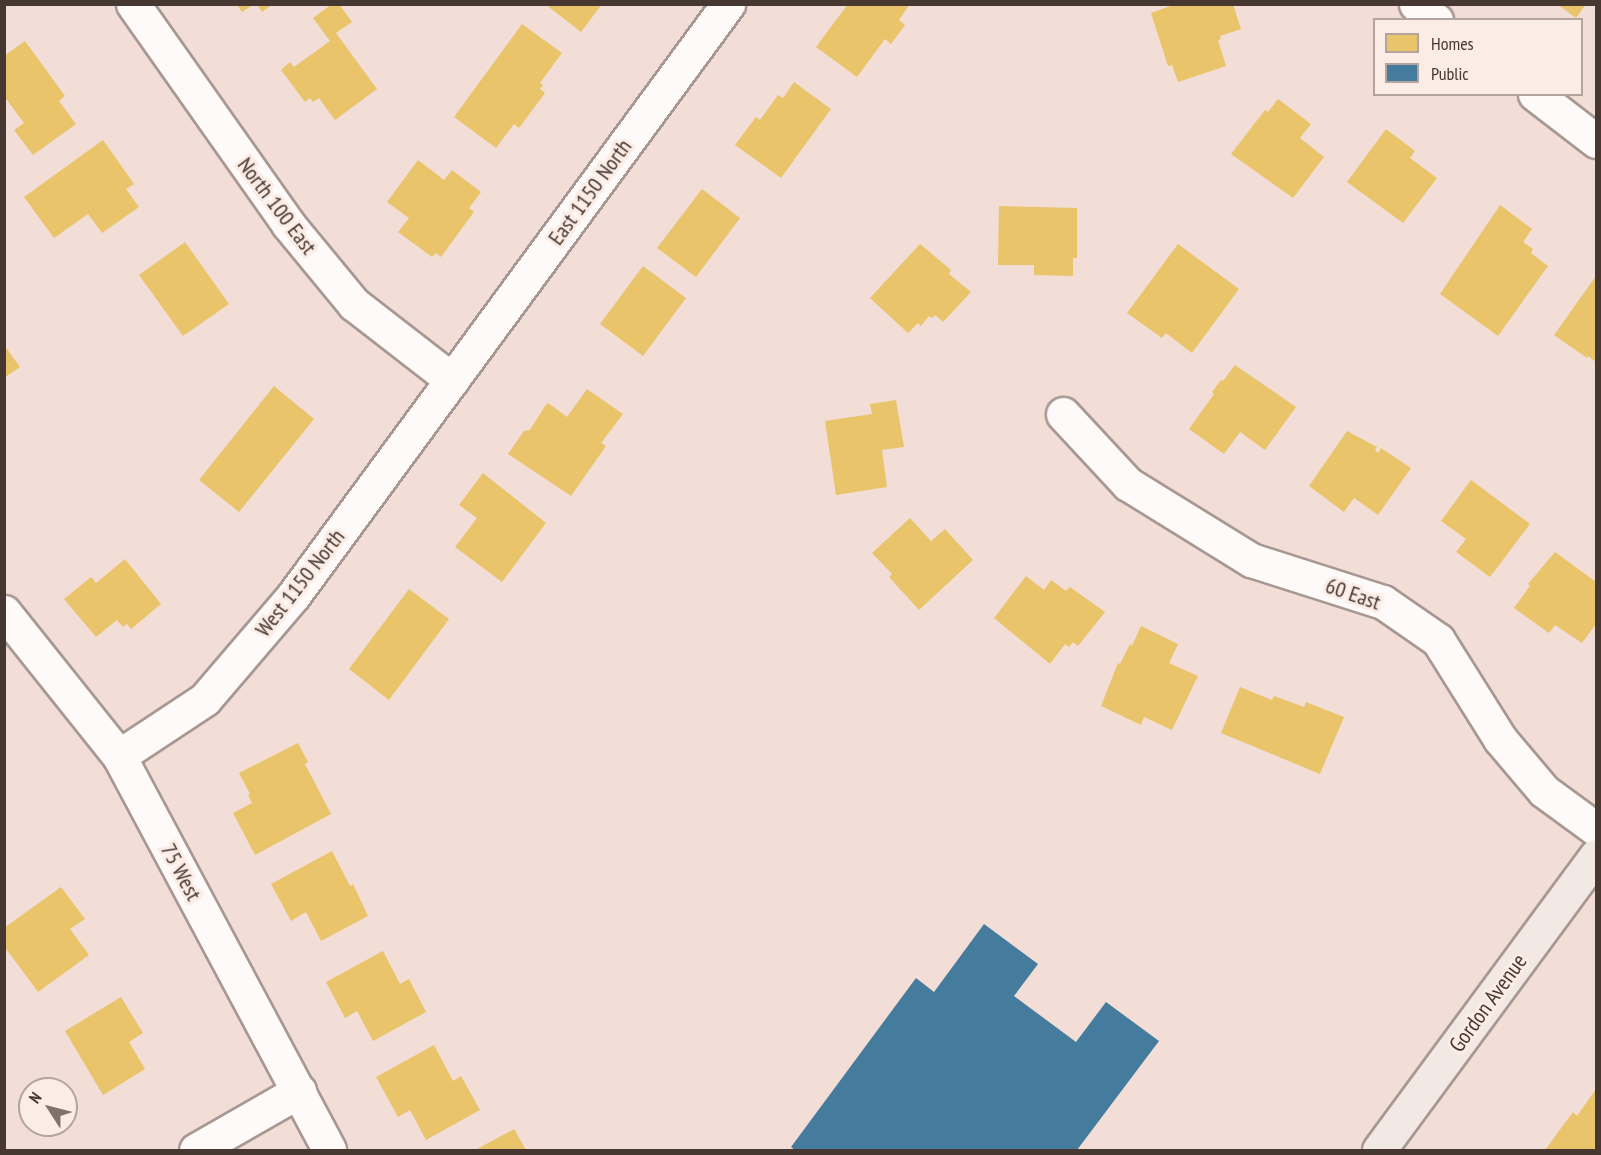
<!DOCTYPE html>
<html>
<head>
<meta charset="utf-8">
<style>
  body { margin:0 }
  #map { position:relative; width:1601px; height:1155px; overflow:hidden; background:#f2ded6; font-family:"PT Sans Narrow",sans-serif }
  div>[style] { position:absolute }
  .homes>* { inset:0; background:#e9c46a }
  .public>* { inset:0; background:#457b9d }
  .roads { filter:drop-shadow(2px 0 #a79892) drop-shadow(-2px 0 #a79892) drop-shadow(0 2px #a79892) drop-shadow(0 -2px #a79892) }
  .minor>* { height:33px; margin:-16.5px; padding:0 16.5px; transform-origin:16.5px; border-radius:16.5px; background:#fdfaf9 }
  .major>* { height:33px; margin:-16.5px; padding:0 16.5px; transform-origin:16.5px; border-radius:16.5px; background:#f2e9e5 }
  span { translate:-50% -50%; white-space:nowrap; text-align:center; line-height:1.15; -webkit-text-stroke:6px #fbece5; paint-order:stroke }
  .street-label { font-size:22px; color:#463731 }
  .frame { position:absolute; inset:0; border:6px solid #463731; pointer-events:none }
  .legend { position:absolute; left:1373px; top:18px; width:210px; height:78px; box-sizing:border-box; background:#fbece5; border:2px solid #b3a49d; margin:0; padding:8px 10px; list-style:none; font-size:18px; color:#463731 }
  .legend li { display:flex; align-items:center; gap:12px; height:30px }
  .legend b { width:30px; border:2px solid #b3a49d }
  .north { position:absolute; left:18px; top:1077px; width:60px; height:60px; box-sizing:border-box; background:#fbece5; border:2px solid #b3a49d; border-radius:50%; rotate:306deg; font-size:16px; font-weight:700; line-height:24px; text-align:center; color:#463731 }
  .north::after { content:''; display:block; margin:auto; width:21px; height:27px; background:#82716b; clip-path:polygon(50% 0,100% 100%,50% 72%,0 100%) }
</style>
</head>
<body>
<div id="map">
  <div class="homes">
    <div style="clip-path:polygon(257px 4px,273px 4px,262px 12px)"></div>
    <div style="clip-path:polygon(332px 4px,339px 4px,352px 22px,336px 33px,377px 89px,335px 120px,319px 98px,313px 102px,310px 98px,305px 102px,281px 70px,290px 62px,294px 67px,330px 41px,313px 18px)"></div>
    <div style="clip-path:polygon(545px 4px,602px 4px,581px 32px)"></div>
    <div style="clip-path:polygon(848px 4px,910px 4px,899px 20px,905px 25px,891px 44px,885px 39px,857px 77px,816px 47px)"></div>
    <div style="clip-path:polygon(1176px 4px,1233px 4px,1241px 29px,1220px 36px,1221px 39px,1218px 40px,1226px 66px,1178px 82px,1172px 65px,1168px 66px,1151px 13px)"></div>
    <div style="clip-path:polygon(1557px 4px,1586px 4px,1576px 18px)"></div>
    <div style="clip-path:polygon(237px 5px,253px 5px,242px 12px)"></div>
    <div style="clip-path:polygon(522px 24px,562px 53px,540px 83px,543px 85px,540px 89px,545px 93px,519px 128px,514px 124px,496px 148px,454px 117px)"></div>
    <div style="clip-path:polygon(25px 41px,65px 96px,59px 101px,76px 124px,33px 155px,14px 130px,24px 123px,4px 96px,4px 56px)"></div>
    <div style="clip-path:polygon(794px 82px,831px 109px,781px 178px,735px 145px,756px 117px,760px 120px,778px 95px,783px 98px)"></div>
    <div style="clip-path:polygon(1278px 99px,1311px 124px,1300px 138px,1324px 157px,1293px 198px,1231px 154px,1265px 110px,1268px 112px)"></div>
    <div style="clip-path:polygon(1386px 129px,1415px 151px,1410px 158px,1437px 178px,1403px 223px,1347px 182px)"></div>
    <div style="clip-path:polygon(103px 140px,134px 184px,126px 189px,139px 207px,102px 233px,88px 214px,54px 238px,24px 197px)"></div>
    <div style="clip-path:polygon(418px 160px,444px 180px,452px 170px,481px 192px,469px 208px,474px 212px,441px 257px,436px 253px,432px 257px,398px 232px,409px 218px,387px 202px)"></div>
    <div style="clip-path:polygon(702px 189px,740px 218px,696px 277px,657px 248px)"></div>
    <div style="clip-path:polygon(1500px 205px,1532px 229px,1523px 242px,1533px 249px,1531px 253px,1548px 266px,1498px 336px,1440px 294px)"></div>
    <div style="clip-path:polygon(999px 206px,1077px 208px,1077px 258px,1073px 258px,1073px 276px,1034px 275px,1034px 265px,998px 265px)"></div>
    <div style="clip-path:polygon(185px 242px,229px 304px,183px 336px,139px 275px)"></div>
    <div style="clip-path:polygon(920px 244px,951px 270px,949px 274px,971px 292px,943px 322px,935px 315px,932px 318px,929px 316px,921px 326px,918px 323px,908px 333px,870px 298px)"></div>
    <div style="clip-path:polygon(1178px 244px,1239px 289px,1192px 353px,1166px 333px,1162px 338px,1127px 313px)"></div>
    <div style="clip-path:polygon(643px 266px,686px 298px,643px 356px,600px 324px)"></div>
    <div style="clip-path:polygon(1596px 276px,1596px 362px,1588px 356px,1587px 358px,1554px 335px)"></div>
    <div style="clip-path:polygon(4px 345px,20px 367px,4px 378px)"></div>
    <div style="clip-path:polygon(1235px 365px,1296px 407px,1265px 450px,1240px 432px,1224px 454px,1189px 429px,1214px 394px,1212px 392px,1221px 380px,1223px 381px)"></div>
    <div style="clip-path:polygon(274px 386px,314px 419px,239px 512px,199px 480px)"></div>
    <div style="clip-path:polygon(587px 389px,623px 414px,601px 443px,606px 446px,571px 496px,508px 454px,524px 431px,530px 430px,545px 406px,548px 403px,567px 417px)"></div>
    <div style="clip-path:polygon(896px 400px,904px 447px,882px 450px,887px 487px,836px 495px,825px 421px,872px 414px,870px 404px)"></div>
    <div style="clip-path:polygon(1347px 431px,1377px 447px,1375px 450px,1378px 453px,1381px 448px,1411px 468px,1378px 515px,1354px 498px,1344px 512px,1309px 486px)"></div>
    <div style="clip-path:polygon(483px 473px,546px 523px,502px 582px,455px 547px,477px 518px,459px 505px)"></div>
    <div style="clip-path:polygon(1471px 480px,1530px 524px,1490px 577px,1456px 552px,1466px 539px,1441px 521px)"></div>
    <div style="clip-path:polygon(910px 518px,931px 541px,945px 529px,973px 560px,919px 610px,889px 577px,892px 574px,872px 553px)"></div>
    <div style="clip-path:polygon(1555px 552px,1596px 582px,1596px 624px,1582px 643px,1555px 625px,1549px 633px,1514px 608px,1530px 586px,1528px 584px)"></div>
    <div style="clip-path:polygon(125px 559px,161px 604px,131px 629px,127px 624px,123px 627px,117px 620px,96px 637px,64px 599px,91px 577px,96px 583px)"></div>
    <div style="clip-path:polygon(1026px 576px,1044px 590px,1051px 580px,1066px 591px,1070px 587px,1105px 612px,1078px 646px,1073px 642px,1069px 647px,1065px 644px,1050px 664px,994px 618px)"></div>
    <div style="clip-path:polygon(409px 589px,449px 619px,389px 700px,349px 669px)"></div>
    <div style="clip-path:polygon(1141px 626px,1178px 644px,1169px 663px,1198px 676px,1172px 730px,1144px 717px,1141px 725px,1101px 706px,1118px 663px,1120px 664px,1130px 644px,1132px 646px)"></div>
    <div style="clip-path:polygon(1240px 687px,1272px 700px,1274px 696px,1304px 707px,1306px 702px,1344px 717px,1320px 774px,1221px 733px)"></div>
    <div style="clip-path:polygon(298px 743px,308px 762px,305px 764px,331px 814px,255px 855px,233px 813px,252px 803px,248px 795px,250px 794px,239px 773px)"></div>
    <div style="clip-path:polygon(332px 851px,350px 886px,353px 884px,368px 916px,321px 941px,306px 912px,291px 921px,271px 884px)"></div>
    <div style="clip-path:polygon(61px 887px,85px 919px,70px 929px,89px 955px,38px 992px,4px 946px,4px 928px)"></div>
    <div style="clip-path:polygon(383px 951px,400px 984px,409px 979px,426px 1012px,373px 1041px,357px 1011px,345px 1018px,326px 982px)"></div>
    <div style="clip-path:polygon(121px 997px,143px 1033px,129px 1042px,145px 1069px,103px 1095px,65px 1031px)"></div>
    <div style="clip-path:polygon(434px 1045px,453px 1081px,461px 1076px,480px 1110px,426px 1140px,410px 1110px,398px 1117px,376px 1077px)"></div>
    <div style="clip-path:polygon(1596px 1089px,1596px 1150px,1545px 1150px,1573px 1112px,1577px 1116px)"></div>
    <div style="clip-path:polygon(514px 1129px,526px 1150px,475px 1150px)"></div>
  </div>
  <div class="public">
    <div style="clip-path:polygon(984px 924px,1038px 964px,1014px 996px,1076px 1042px,1106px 1002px,1159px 1041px,1077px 1150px,795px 1150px,791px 1147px,916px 978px,934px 992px)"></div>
  </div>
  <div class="roads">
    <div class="minor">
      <div style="left:133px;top:4px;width:269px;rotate:54.8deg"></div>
      <div style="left:288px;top:224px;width:104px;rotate:50.5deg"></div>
      <div style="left:354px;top:304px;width:124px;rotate:37.8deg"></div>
      <div style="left:1416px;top:4px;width:26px;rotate:39deg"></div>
      <div style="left:1535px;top:94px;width:77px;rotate:37.6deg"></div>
      <div style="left:1063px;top:414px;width:96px;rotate:47.1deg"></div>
      <div style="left:1128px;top:484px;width:145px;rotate:31.7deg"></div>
      <div style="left:1251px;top:560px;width:139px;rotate:17.7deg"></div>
      <div style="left:1383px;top:602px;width:67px;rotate:34.6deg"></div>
      <div style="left:1438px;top:640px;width:117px;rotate:57.9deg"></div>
      <div style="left:1500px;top:739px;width:68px;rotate:49.8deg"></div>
      <div style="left:1544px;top:791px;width:64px;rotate:36.2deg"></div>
      <div style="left:4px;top:612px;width:184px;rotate:51.4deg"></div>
      <div style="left:119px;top:756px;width:446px;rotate:61.9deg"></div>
      <div style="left:119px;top:756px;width:103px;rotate:-33.5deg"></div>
      <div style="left:205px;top:699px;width:135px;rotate:-49.5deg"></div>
      <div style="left:293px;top:596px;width:735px;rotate:-53.69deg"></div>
      <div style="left:196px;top:1150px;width:119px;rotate:-29.8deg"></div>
    </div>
    <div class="major">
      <div style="left:1379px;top:1150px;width:365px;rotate:-53.6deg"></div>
    </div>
  </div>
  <div class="street-label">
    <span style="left:590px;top:192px;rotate:-54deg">East 1150 North</span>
    <span style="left:277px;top:206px;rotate:53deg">North 100 East</span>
    <span style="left:300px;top:583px;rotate:-52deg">West 1150 North</span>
    <span style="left:1353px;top:594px;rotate:19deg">60 East</span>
    <span style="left:181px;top:872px;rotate:62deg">75 West</span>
    <span style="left:1488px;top:1003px;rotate:-54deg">Gordon Avenue</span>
  </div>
  <div class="frame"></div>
  <ul class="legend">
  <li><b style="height:16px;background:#e9c46a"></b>Homes</li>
  <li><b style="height:16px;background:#457b9d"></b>Public</li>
  </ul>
  <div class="north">N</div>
</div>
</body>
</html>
